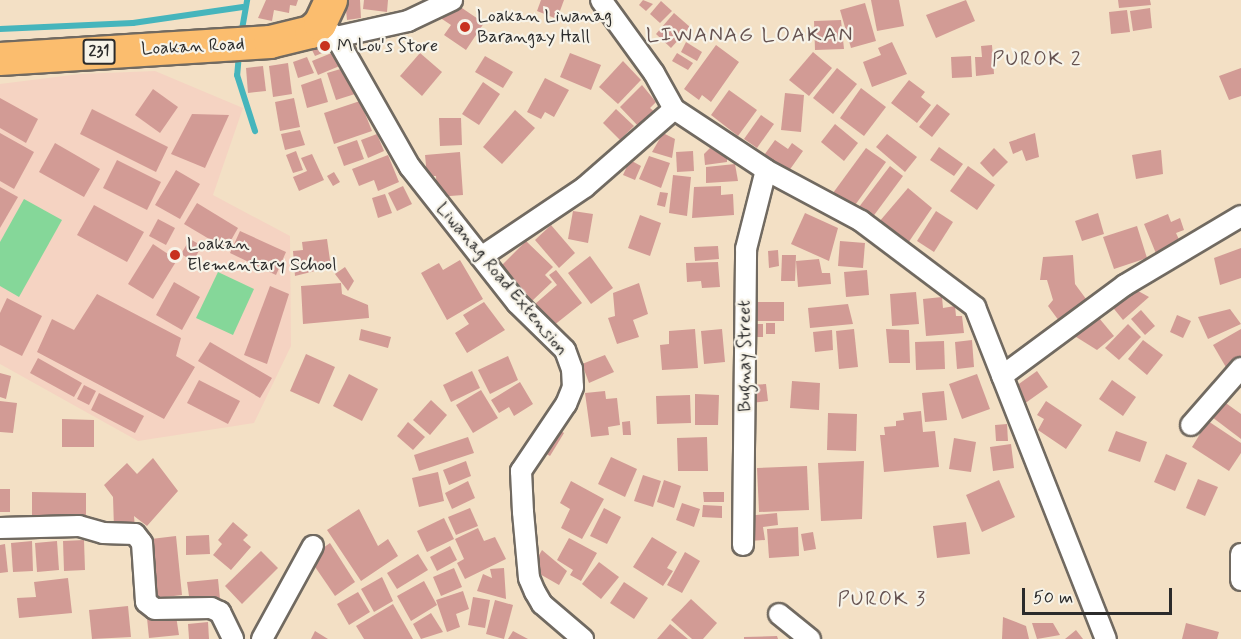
<!DOCTYPE html>
<html>
<head>
<meta charset="utf-8">
<style>
  body { margin:0 }
  #map { position:relative; width:1241px; height:639px; overflow:hidden; background:#f3e0c5; font-family:Mynerve,sans-serif }
  div>[style] { position:absolute }
  .built>* { inset:0; background:#f5d3c2 }
  .green>* { inset:0; background:#85d799 }
  .stream>* { height:6px; margin:-3px; padding:0 3px; transform-origin:3px; border-radius:3px; background:#46b5bc }
  .building>* { inset:0; background:#d29b95 }
  .roads { filter:drop-shadow(2px 0 #716a61) drop-shadow(-2px 0 #716a61) drop-shadow(0 2px #716a61) drop-shadow(0 -2px #716a61) }
  .minor>* { height:20px; margin:-10px; padding:0 10px; transform-origin:10px; border-radius:10px; background:#fff }
  .primary>* { height:32px; margin:-16px; padding:0 16px; transform-origin:16px; border-radius:16px; background:#fbbd6e }
  .dots>* { width:16px; height:16px; translate:-50% -50%; box-sizing:border-box; border:3px solid #f7f3e8; border-radius:50% }
  span { translate:-50% -50%; white-space:nowrap; text-align:center; line-height:1.15; -webkit-text-stroke:4.5px #f7f3e8; paint-order:stroke }
  .shield-label span { padding:2px 4px; background:#f7f3e8; border:2px solid; border-radius:4px; -webkit-text-stroke-width:0 }
  .shield-label { font-size:16px; color:#2b2b2b; font-weight:700 }
  .poi-label { font-size:18px; color:#2b2b2b }
  .left { translate:0 -50%; text-align:left }
  .street-label { font-size:18px; color:#2b2b2b }
  .neighbourhood-label { font-size:20px; color:#655250; letter-spacing:1.5px }
  .quarter-label { font-size:21px; color:#655250; letter-spacing:1.5px }
  .scale { position:absolute; left:1022px; top:588px; width:150px; height:27px; box-sizing:border-box; border:3px solid #2b2b2b; border-top:0; padding-left:8px; font-size:18px; line-height:21px; white-space:nowrap; color:#2b2b2b; -webkit-text-stroke:4px #f7f3e8; paint-order:stroke }
</style>
</head>
<body>
<div id="map">
  <div class="built">
    <div style="clip-path:polygon(155px 71px,243px 108px,213px 195px,290px 236px,291px 346px,254px 423px,138px 441px,0 364px,0 84px,80px 74px)"></div>
  </div>
  <div class="green">
    <div style="clip-path:polygon(24px 199px,62px 220px,19px 297px,0 286px,0 242px)"></div>
    <div style="clip-path:polygon(218px 272px,254px 289px,233px 335px,196px 318px)"></div>
  </div>
  <div class="stream">
    <div style="left:0;top:29px;width:133px;rotate:-2.6deg"></div>
    <div style="left:133px;top:23px;width:111px;rotate:-8.3deg"></div>
    <div style="left:241px;top:35px;width:36px;rotate:-80deg"></div>
    <div style="left:239px;top:54px;width:21px;rotate:95deg"></div>
    <div style="left:237px;top:75px;width:59px;rotate:72.2deg"></div>
  </div>
  <div class="building">
    <div style="clip-path:polygon(266px 0,298px 0,296px 6px,290px 5px,289px 13px,274px 10px,272px 21px,258px 18px)"></div>
    <div style="clip-path:polygon(345px 0,360px 0,361px 18px,347px 20px)"></div>
    <div style="clip-path:polygon(364px 0,388px 0,387px 12px,363px 9px)"></div>
    <div style="clip-path:polygon(541px 0,564px 0,557px 19px,537px 11px)"></div>
    <div style="clip-path:polygon(643px 0,653px 4px,646px 11px,639px 5px)"></div>
    <div style="clip-path:polygon(871px 0,899px 0,904px 26px,877px 31px)"></div>
    <div style="clip-path:polygon(966px 0,975px 21px,936px 38px,926px 15px)"></div>
    <div style="clip-path:polygon(1118px 0,1150px 0,1151px 5px,1119px 8px)"></div>
    <div style="clip-path:polygon(661px 1px,672px 11px,660px 23px,650px 14px)"></div>
    <div style="clip-path:polygon(865px 3px,876px 41px,851px 48px,840px 10px)"></div>
    <div style="clip-path:polygon(448px 4px,456px 10px,459px 6px,484px 23px,466px 50px,444px 35px,451px 25px,439px 17px)"></div>
    <div style="clip-path:polygon(1150px 8px,1152px 28px,1133px 31px,1130px 11px)"></div>
    <div style="clip-path:polygon(1127px 10px,1130px 32px,1111px 34px,1109px 12px)"></div>
    <div style="clip-path:polygon(674px 13px,690px 27px,671px 48px,656px 34px)"></div>
    <div style="clip-path:polygon(841px 20px,844px 49px,815px 50px,814px 21px)"></div>
    <div style="clip-path:polygon(328px 40px,332px 49px,315px 56px,311px 48px)"></div>
    <div style="clip-path:polygon(686px 42px,702px 52px,697px 61px,681px 52px)"></div>
    <div style="clip-path:polygon(892px 42px,907px 74px,872px 87px,863px 62px,881px 55px,878px 48px)"></div>
    <div style="clip-path:polygon(716px 45px,739px 62px,711px 102px,702px 95px,699px 100px,684px 89px)"></div>
    <div style="clip-path:polygon(992px 45px,994px 74px,976px 76px,975px 57px,982px 57px,981px 46px)"></div>
    <div style="clip-path:polygon(334px 52px,342px 65px,318px 75px,312px 61px)"></div>
    <div style="clip-path:polygon(813px 52px,832px 68px,809px 96px,789px 80px)"></div>
    <div style="clip-path:polygon(420px 53px,442px 72px,422px 96px,400px 76px)"></div>
    <div style="clip-path:polygon(570px 53px,601px 65px,591px 90px,560px 77px)"></div>
    <div style="clip-path:polygon(677px 53px,693px 63px,688px 70px,672px 61px)"></div>
    <div style="clip-path:polygon(485px 56px,513px 72px,503px 88px,475px 72px)"></div>
    <div style="clip-path:polygon(971px 56px,972px 77px,952px 78px,951px 57px)"></div>
    <div style="clip-path:polygon(307px 57px,314px 73px,298px 78px,293px 62px)"></div>
    <div style="clip-path:polygon(623px 61px,641px 80px,618px 104px,599px 87px)"></div>
    <div style="clip-path:polygon(288px 63px,292px 94px,273px 97px,269px 66px)"></div>
    <div style="clip-path:polygon(263px 66px,266px 91px,248px 93px,246px 68px)"></div>
    <div style="clip-path:polygon(344px 68px,355px 94px,336px 100px,327px 73px)"></div>
    <div style="clip-path:polygon(837px 68px,857px 84px,833px 114px,813px 98px)"></div>
    <div style="clip-path:polygon(1241px 68px,1241px 96px,1229px 100px,1219px 76px)"></div>
    <div style="clip-path:polygon(321px 78px,328px 102px,307px 108px,301px 85px)"></div>
    <div style="clip-path:polygon(545px 78px,569px 90px,554px 117px,545px 112px,541px 119px,527px 112px)"></div>
    <div style="clip-path:polygon(909px 80px,925px 92px,921px 97px,931px 105px,917px 123px,891px 103px)"></div>
    <div style="clip-path:polygon(483px 82px,500px 94px,479px 125px,462px 114px)"></div>
    <div style="clip-path:polygon(642px 85px,656px 102px,650px 108px,656px 113px,640px 128px,620px 107px)"></div>
    <div style="clip-path:polygon(861px 88px,886px 107px,864px 136px,840px 118px)"></div>
    <div style="clip-path:polygon(153px 89px,178px 107px,160px 133px,135px 115px)"></div>
    <div style="clip-path:polygon(729px 90px,757px 110px,738px 136px,711px 115px)"></div>
    <div style="clip-path:polygon(785px 93px,804px 95px,801px 132px,781px 130px)"></div>
    <div style="clip-path:polygon(0 98px,38px 119px,26px 143px,0 128px)"></div>
    <div style="clip-path:polygon(294px 98px,300px 127px,280px 131px,275px 102px)"></div>
    <div style="clip-path:polygon(360px 101px,372px 131px,334px 144px,324px 113px)"></div>
    <div style="clip-path:polygon(937px 104px,950px 114px,932px 137px,919px 127px)"></div>
    <div style="clip-path:polygon(92px 109px,168px 147px,156px 172px,80px 134px)"></div>
    <div style="clip-path:polygon(616px 109px,634px 126px,620px 140px,603px 123px)"></div>
    <div style="clip-path:polygon(515px 110px,535px 128px,502px 164px,483px 147px)"></div>
    <div style="clip-path:polygon(192px 114px,229px 115px,205px 168px,171px 154px)"></div>
    <div style="clip-path:polygon(761px 115px,774px 124px,757px 148px,744px 139px)"></div>
    <div style="clip-path:polygon(439px 118px,461px 118px,462px 145px,440px 146px)"></div>
    <div style="clip-path:polygon(835px 124px,858px 143px,844px 161px,821px 142px)"></div>
    <div style="clip-path:polygon(300px 130px,305px 145px,285px 150px,281px 134px)"></div>
    <div style="clip-path:polygon(0 133px,34px 152px,14px 189px,0 181px)"></div>
    <div style="clip-path:polygon(663px 133px,675px 139px,672px 158px,652px 152px)"></div>
    <div style="clip-path:polygon(1035px 133px,1039px 157px,1026px 161px,1022px 150px,1013px 154px,1009px 142px)"></div>
    <div style="clip-path:polygon(377px 134px,384px 151px,368px 158px,361px 140px)"></div>
    <div style="clip-path:polygon(887px 134px,917px 157px,905px 172px,876px 147px)"></div>
    <div style="clip-path:polygon(357px 140px,364px 159px,344px 166px,337px 147px)"></div>
    <div style="clip-path:polygon(775px 140px,788px 149px,792px 143px,803px 151px,786px 175px,762px 158px)"></div>
    <div style="clip-path:polygon(55px 143px,100px 169px,84px 197px,39px 172px)"></div>
    <div style="clip-path:polygon(939px 147px,963px 164px,954px 176px,930px 160px)"></div>
    <div style="clip-path:polygon(710px 148px,727px 158px,727px 162px,705px 165px,704px 154px)"></div>
    <div style="clip-path:polygon(866px 148px,886px 162px,853px 208px,833px 193px)"></div>
    <div style="clip-path:polygon(994px 148px,1008px 162px,993px 177px,980px 163px)"></div>
    <div style="clip-path:polygon(1161px 150px,1163px 174px,1136px 179px,1132px 155px)"></div>
    <div style="clip-path:polygon(296px 151px,303px 170px,293px 173px,286px 155px)"></div>
    <div style="clip-path:polygon(693px 151px,694px 171px,677px 172px,676px 152px)"></div>
    <div style="clip-path:polygon(460px 152px,463px 195px,437px 197px,436px 176px,427px 176px,425px 155px)"></div>
    <div style="clip-path:polygon(312px 154px,324px 180px,299px 191px,293px 177px,307px 171px,301px 158px)"></div>
    <div style="clip-path:polygon(388px 155px,399px 182px,378px 191px,374px 180px,359px 186px,352px 169px)"></div>
    <div style="clip-path:polygon(649px 156px,670px 163px,661px 188px,639px 179px)"></div>
    <div style="clip-path:polygon(117px 160px,161px 182px,147px 210px,103px 188px)"></div>
    <div style="clip-path:polygon(630px 160px,641px 166px,635px 180px,623px 175px)"></div>
    <div style="clip-path:polygon(735px 164px,738px 181px,706px 183px,706px 167px)"></div>
    <div style="clip-path:polygon(890px 166px,903px 176px,872px 218px,859px 207px)"></div>
    <div style="clip-path:polygon(968px 166px,995px 185px,977px 210px,950px 191px)"></div>
    <div style="clip-path:polygon(176px 170px,200px 184px,180px 219px,155px 205px)"></div>
    <div style="clip-path:polygon(334px 172px,340px 182px,333px 186px,327px 176px)"></div>
    <div style="clip-path:polygon(673px 175px,691px 177px,687px 216px,669px 213px)"></div>
    <div style="clip-path:polygon(403px 186px,412px 204px,397px 211px,388px 193px)"></div>
    <div style="clip-path:polygon(721px 186px,721px 195px,733px 194px,734px 215px,692px 218px,694px 187px)"></div>
    <div style="clip-path:polygon(0 187px,18px 197px,0 228px)"></div>
    <div style="clip-path:polygon(908px 188px,932px 208px,906px 246px,879px 222px)"></div>
    <div style="clip-path:polygon(660px 192px,668px 193px,665px 207px,657px 205px)"></div>
    <div style="clip-path:polygon(385px 194px,392px 213px,378px 218px,372px 198px)"></div>
    <div style="clip-path:polygon(197px 203px,238px 228px,226px 249px,184px 224px)"></div>
    <div style="clip-path:polygon(94px 205px,144px 232px,127px 262px,77px 235px)"></div>
    <div style="clip-path:polygon(573px 211px,593px 214px,588px 243px,568px 239px)"></div>
    <div style="clip-path:polygon(936px 211px,953px 222px,934px 252px,917px 241px)"></div>
    <div style="clip-path:polygon(805px 213px,838px 228px,829px 261px,791px 244px)"></div>
    <div style="clip-path:polygon(1098px 213px,1104px 234px,1082px 241px,1075px 221px)"></div>
    <div style="clip-path:polygon(1168px 214px,1171px 222px,1180px 218px,1184px 230px,1176px 233px,1182px 246px,1157px 256px,1144px 224px)"></div>
    <div style="clip-path:polygon(640px 215px,661px 223px,650px 256px,628px 248px)"></div>
    <div style="clip-path:polygon(158px 219px,175px 228px,166px 245px,149px 236px)"></div>
    <div style="clip-path:polygon(551px 225px,575px 253px,559px 268px,535px 240px)"></div>
    <div style="clip-path:polygon(1137px 226px,1147px 258px,1114px 269px,1103px 237px)"></div>
    <div style="clip-path:polygon(240px 231px,286px 252px,276px 275px,230px 253px)"></div>
    <div style="clip-path:polygon(190px 239px,202px 246px,193px 261px,181px 254px)"></div>
    <div style="clip-path:polygon(327px 239px,331px 267px,295px 276px,293px 251px,303px 250px,302px 242px)"></div>
    <div style="clip-path:polygon(526px 241px,553px 267px,545px 275px,552px 282px,532px 301px,499px 268px)"></div>
    <div style="clip-path:polygon(840px 241px,865px 243px,863px 268px,838px 266px)"></div>
    <div style="clip-path:polygon(153px 244px,177px 260px,153px 299px,128px 284px)"></div>
    <div style="clip-path:polygon(718px 246px,719px 259px,695px 261px,694px 247px)"></div>
    <div style="clip-path:polygon(1241px 248px,1241px 278px,1220px 285px,1214px 258px)"></div>
    <div style="clip-path:polygon(778px 250px,779px 266px,769px 268px,768px 251px)"></div>
    <div style="clip-path:polygon(782px 255px,796px 255px,795px 281px,781px 281px)"></div>
    <div style="clip-path:polygon(1073px 255px,1075px 284px,1089px 303px,1062px 325px,1048px 306px,1053px 300px,1047px 280px,1040px 280px,1043px 257px)"></div>
    <div style="clip-path:polygon(590px 256px,613px 288px,591px 304px,568px 273px)"></div>
    <div style="clip-path:polygon(819px 259px,822px 273px,830px 273px,831px 284px,798px 287px,796px 261px)"></div>
    <div style="clip-path:polygon(460px 260px,483px 299px,447px 320px,421px 273px,439px 263px,443px 270px)"></div>
    <div style="clip-path:polygon(718px 262px,720px 287px,702px 288px,701px 281px,687px 282px,686px 263px)"></div>
    <div style="clip-path:polygon(345px 267px,354px 281px,348px 291px,335px 274px)"></div>
    <div style="clip-path:polygon(556px 270px,582px 303px,553px 326px,535px 304px,557px 285px,549px 275px)"></div>
    <div style="clip-path:polygon(867px 270px,869px 295px,846px 297px,844px 272px)"></div>
    <div style="clip-path:polygon(174px 282px,200px 297px,182px 330px,156px 315px)"></div>
    <div style="clip-path:polygon(341px 283px,342px 294px,368px 305px,369px 318px,303px 324px,301px 286px)"></div>
    <div style="clip-path:polygon(639px 283px,648px 314px,633px 320px,639px 337px,617px 344px,608px 318px,615px 316px,613px 293px)"></div>
    <div style="clip-path:polygon(270px 286px,289px 294px,267px 364px,244px 355px)"></div>
    <div style="clip-path:polygon(1131px 287px,1149px 297px,1123px 320px,1110px 304px)"></div>
    <div style="clip-path:polygon(916px 292px,919px 324px,892px 326px,890px 294px)"></div>
    <div style="clip-path:polygon(97px 294px,181px 338px,176px 356px,195px 367px,164px 419px,37px 352px,52px 319px,74px 330px)"></div>
    <div style="clip-path:polygon(942px 297px,943px 308px,955px 306px,956px 316px,962px 316px,964px 333px,926px 336px,923px 299px)"></div>
    <div style="clip-path:polygon(7px 298px,42px 316px,22px 356px,0 345px,0 313px)"></div>
    <div style="clip-path:polygon(484px 302px,505px 330px,467px 353px,455px 333px,469px 324px,463px 315px)"></div>
    <div style="clip-path:polygon(753px 302px,784px 302px,784px 321px,753px 321px)"></div>
    <div style="clip-path:polygon(848px 304px,853px 324px,810px 328px,808px 308px)"></div>
    <div style="clip-path:polygon(1230px 309px,1241px 324px,1208px 339px,1198px 317px)"></div>
    <div style="clip-path:polygon(1141px 310px,1155px 326px,1145px 335px,1131px 319px)"></div>
    <div style="clip-path:polygon(1177px 315px,1191px 321px,1183px 338px,1170px 332px)"></div>
    <div style="clip-path:polygon(1099px 318px,1114px 336px,1097px 350px,1073px 335px)"></div>
    <div style="clip-path:polygon(766px 323px,775px 323px,775px 334px,766px 334px)"></div>
    <div style="clip-path:polygon(754px 324px,763px 324px,763px 337px,753px 337px)"></div>
    <div style="clip-path:polygon(1128px 324px,1141px 337px,1119px 360px,1105px 348px)"></div>
    <div style="clip-path:polygon(361px 329px,391px 337px,388px 348px,359px 340px)"></div>
    <div style="clip-path:polygon(695px 329px,698px 368px,662px 370px,660px 345px,669px 344px,669px 331px)"></div>
    <div style="clip-path:polygon(722px 329px,725px 362px,704px 364px,701px 331px)"></div>
    <div style="clip-path:polygon(854px 329px,858px 367px,839px 369px,836px 331px)"></div>
    <div style="clip-path:polygon(886px 329px,909px 330px,910px 363px,889px 363px)"></div>
    <div style="clip-path:polygon(1241px 329px,1241px 361px,1227px 369px,1213px 345px)"></div>
    <div style="clip-path:polygon(832px 330px,833px 350px,815px 352px,813px 332px)"></div>
    <div style="clip-path:polygon(972px 340px,974px 367px,957px 369px,955px 342px)"></div>
    <div style="clip-path:polygon(1143px 340px,1163px 355px,1147px 375px,1128px 359px)"></div>
    <div style="clip-path:polygon(944px 341px,945px 369px,916px 370px,915px 342px)"></div>
    <div style="clip-path:polygon(210px 342px,272px 378px,260px 398px,198px 361px)"></div>
    <div style="clip-path:polygon(306px 354px,335px 367px,319px 404px,290px 391px)"></div>
    <div style="clip-path:polygon(605px 355px,614px 372px,589px 383px,582px 364px)"></div>
    <div style="clip-path:polygon(508px 356px,518px 380px,490px 394px,478px 370px)"></div>
    <div style="clip-path:polygon(38px 358px,82px 383px,74px 397px,30px 373px)"></div>
    <div style="clip-path:polygon(472px 371px,480px 388px,451px 402px,443px 385px)"></div>
    <div style="clip-path:polygon(1037px 371px,1048px 387px,1024px 404px,1013px 388px)"></div>
    <div style="clip-path:polygon(0 373px,11px 376px,6px 399px,0 397px)"></div>
    <div style="clip-path:polygon(349px 374px,378px 389px,362px 421px,333px 406px)"></div>
    <div style="clip-path:polygon(977px 374px,990px 409px,962px 419px,949px 384px)"></div>
    <div style="clip-path:polygon(199px 380px,240px 401px,228px 424px,187px 403px)"></div>
    <div style="clip-path:polygon(1112px 380px,1136px 397px,1123px 416px,1099px 399px)"></div>
    <div style="clip-path:polygon(792px 381px,820px 383px,819px 410px,790px 408px)"></div>
    <div style="clip-path:polygon(520px 382px,533px 404px,514px 416px,509px 407px,499px 413px,491px 400px)"></div>
    <div style="clip-path:polygon(766px 384px,768px 401px,751px 403px,750px 385px)"></div>
    <div style="clip-path:polygon(84px 385px,96px 391px,89px 405px,77px 399px)"></div>
    <div style="clip-path:polygon(481px 390px,498px 418px,473px 433px,456px 405px)"></div>
    <div style="clip-path:polygon(605px 391px,606px 399px,617px 398px,620px 425px,608px 427px,609px 435px,591px 437px,585px 393px)"></div>
    <div style="clip-path:polygon(944px 391px,947px 420px,925px 422px,922px 393px)"></div>
    <div style="clip-path:polygon(99px 393px,144px 416px,135px 433px,91px 410px)"></div>
    <div style="clip-path:polygon(695px 394px,719px 395px,718px 425px,695px 425px)"></div>
    <div style="clip-path:polygon(690px 395px,691px 423px,657px 424px,656px 396px)"></div>
    <div style="clip-path:polygon(431px 400px,447px 415px,430px 435px,413px 420px)"></div>
    <div style="clip-path:polygon(0 401px,17px 403px,13px 433px,0 432px)"></div>
    <div style="clip-path:polygon(1046px 401px,1082px 425px,1066px 449px,1038px 430px,1044px 419px,1037px 415px)"></div>
    <div style="clip-path:polygon(1223px 401px,1241px 414px,1241px 439px,1212px 417px)"></div>
    <div style="clip-path:polygon(921px 411px,923px 432px,935px 431px,939px 467px,884px 472px,880px 435px,885px 435px,884px 427px,896px 426px,896px 421px,904px 420px,903px 413px)"></div>
    <div style="clip-path:polygon(828px 413px,857px 414px,856px 451px,827px 450px)"></div>
    <div style="clip-path:polygon(62px 419px,94px 420px,94px 447px,62px 447px)"></div>
    <div style="clip-path:polygon(630px 421px,631px 435px,623px 435px,622px 422px)"></div>
    <div style="clip-path:polygon(1208px 421px,1241px 443px,1241px 453px,1229px 471px,1192px 447px)"></div>
    <div style="clip-path:polygon(408px 422px,425px 437px,413px 450px,397px 436px)"></div>
    <div style="clip-path:polygon(1007px 424px,1008px 441px,996px 441px,995px 425px)"></div>
    <div style="clip-path:polygon(551px 425px,564px 433px,550px 456px,538px 449px)"></div>
    <div style="clip-path:polygon(1116px 431px,1147px 442px,1140px 462px,1108px 451px)"></div>
    <div style="clip-path:polygon(468px 437px,474px 453px,419px 471px,414px 455px)"></div>
    <div style="clip-path:polygon(707px 437px,708px 471px,678px 471px,677px 438px)"></div>
    <div style="clip-path:polygon(954px 438px,976px 442px,971px 472px,949px 469px)"></div>
    <div style="clip-path:polygon(1011px 444px,1014px 468px,993px 471px,990px 447px)"></div>
    <div style="clip-path:polygon(1166px 454px,1187px 463px,1175px 491px,1154px 482px)"></div>
    <div style="clip-path:polygon(611px 457px,637px 469px,625px 497px,598px 484px)"></div>
    <div style="clip-path:polygon(153px 458px,178px 491px,147px 526px,134px 516px,135px 528px,114px 528px,113px 497px,104px 485px,127px 463px,137px 474px)"></div>
    <div style="clip-path:polygon(466px 461px,471px 476px,449px 485px,443px 470px)"></div>
    <div style="clip-path:polygon(864px 461px,862px 519px,821px 521px,818px 463px)"></div>
    <div style="clip-path:polygon(807px 466px,809px 510px,759px 512px,757px 468px)"></div>
    <div style="clip-path:polygon(438px 472px,444px 501px,419px 507px,412px 478px)"></div>
    <div style="clip-path:polygon(643px 475px,661px 481px,653px 507px,634px 501px)"></div>
    <div style="clip-path:polygon(1198px 479px,1218px 487px,1205px 516px,1186px 508px)"></div>
    <div style="clip-path:polygon(664px 480px,681px 486px,674px 508px,657px 502px)"></div>
    <div style="clip-path:polygon(999px 480px,1015px 517px,982px 532px,966px 495px)"></div>
    <div style="clip-path:polygon(468px 481px,475px 498px,452px 509px,445px 493px)"></div>
    <div style="clip-path:polygon(571px 481px,604px 499px,582px 539px,561px 528px,570px 509px,560px 503px)"></div>
    <div style="clip-path:polygon(0 489px,10px 489px,10px 512px,0 512px)"></div>
    <div style="clip-path:polygon(32px 492px,86px 493px,86px 518px,32px 518px)"></div>
    <div style="clip-path:polygon(703px 492px,724px 492px,724px 502px,704px 502px)"></div>
    <div style="clip-path:polygon(682px 503px,700px 509px,694px 527px,676px 520px)"></div>
    <div style="clip-path:polygon(703px 505px,722px 506px,722px 518px,702px 517px)"></div>
    <div style="clip-path:polygon(470px 508px,478px 526px,456px 535px,448px 517px)"></div>
    <div style="clip-path:polygon(604px 508px,621px 517px,607px 544px,590px 536px)"></div>
    <div style="clip-path:polygon(359px 509px,378px 546px,388px 539px,398px 556px,361px 581px,327px 530px)"></div>
    <div style="clip-path:polygon(777px 513px,778px 525px,763px 527px,765px 540px,749px 541px,746px 516px)"></div>
    <div style="clip-path:polygon(444px 518px,454px 539px,427px 552px,417px 531px)"></div>
    <div style="clip-path:polygon(233px 522px,248px 535px,243px 540px,251px 547px,231px 570px,213px 555px,222px 544px,218px 540px)"></div>
    <div style="clip-path:polygon(966px 522px,970px 554px,937px 558px,933px 526px)"></div>
    <div style="clip-path:polygon(798px 527px,799px 556px,769px 558px,767px 529px)"></div>
    <div style="clip-path:polygon(478px 528px,484px 541px,495px 537px,506px 559px,465px 579px,457px 563px,464px 559px,455px 539px)"></div>
    <div style="clip-path:polygon(813px 532px,816px 549px,804px 551px,801px 534px)"></div>
    <div style="clip-path:polygon(209px 535px,210px 554px,186px 555px,186px 536px)"></div>
    <div style="clip-path:polygon(176px 536px,182px 595px,157px 598px,151px 539px)"></div>
    <div style="clip-path:polygon(652px 537px,677px 552px,667px 568px,673px 571px,663px 586px,633px 567px)"></div>
    <div style="clip-path:polygon(569px 538px,597px 553px,581px 581px,570px 575px,573px 570px,557px 560px)"></div>
    <div style="clip-path:polygon(84px 540px,85px 570px,64px 571px,63px 541px)"></div>
    <div style="clip-path:polygon(32px 541px,33px 571px,13px 572px,11px 543px)"></div>
    <div style="clip-path:polygon(57px 541px,59px 570px,37px 572px,35px 543px)"></div>
    <div style="clip-path:polygon(330px 543px,355px 582px,335px 596px,309px 558px)"></div>
    <div style="clip-path:polygon(5px 544px,8px 572px,0 573px,0 545px)"></div>
    <div style="clip-path:polygon(450px 546px,457px 560px,437px 571px,430px 557px)"></div>
    <div style="clip-path:polygon(542px 550px,567px 571px,559px 585px,531px 569px)"></div>
    <div style="clip-path:polygon(261px 551px,278px 568px,242px 604px,225px 586px)"></div>
    <div style="clip-path:polygon(685px 552px,700px 561px,682px 593px,667px 585px)"></div>
    <div style="clip-path:polygon(418px 554px,428px 570px,397px 589px,387px 573px)"></div>
    <div style="clip-path:polygon(599px 562px,619px 577px,601px 599px,582px 584px)"></div>
    <div style="clip-path:polygon(454px 568px,462px 587px,441px 596px,433px 577px)"></div>
    <div style="clip-path:polygon(504px 568px,506px 599px,477px 591px,483px 574px,492px 578px,490px 569px)"></div>
    <div style="clip-path:polygon(382px 577px,393px 601px,374px 612px,361px 589px)"></div>
    <div style="clip-path:polygon(68px 578px,72px 613px,19px 618px,17px 598px,36px 597px,34px 582px)"></div>
    <div style="clip-path:polygon(218px 579px,220px 599px,190px 603px,187px 582px)"></div>
    <div style="clip-path:polygon(424px 581px,437px 605px,411px 621px,397px 596px)"></div>
    <div style="clip-path:polygon(624px 582px,648px 598px,634px 619px,610px 603px)"></div>
    <div style="clip-path:polygon(463px 591px,469px 609px,456px 614px,460px 627px,447px 632px,436px 600px)"></div>
    <div style="clip-path:polygon(358px 592px,370px 612px,349px 625px,337px 604px)"></div>
    <div style="clip-path:polygon(473px 597px,490px 600px,485px 628px,468px 625px)"></div>
    <div style="clip-path:polygon(691px 599px,717px 623px,703px 639px,692px 639px,671px 620px)"></div>
    <div style="clip-path:polygon(495px 600px,513px 605px,504px 639px,486px 634px)"></div>
    <div style="clip-path:polygon(393px 604px,413px 639px,364px 639px,356px 626px)"></div>
    <div style="clip-path:polygon(128px 606px,131px 637px,92px 639px,89px 610px)"></div>
    <div style="clip-path:polygon(431px 613px,443px 632px,421px 639px,413px 624px)"></div>
    <div style="clip-path:polygon(176px 616px,179px 635px,149px 638px,147px 618px)"></div>
    <div style="clip-path:polygon(1003px 617px,1026px 626px,1029px 639px,1002px 639px)"></div>
    <div style="clip-path:polygon(208px 622px,209px 639px,189px 639px,188px 624px)"></div>
    <div style="clip-path:polygon(1032px 623px,1053px 623px,1060px 635px,1037px 639px)"></div>
    <div style="clip-path:polygon(1186px 623px,1219px 632px,1217px 639px,1182px 639px)"></div>
    <div style="clip-path:polygon(670px 624px,688px 639px,657px 639px)"></div>
    <div style="clip-path:polygon(1076px 630px,1083px 639px,1065px 639px)"></div>
    <div style="clip-path:polygon(315px 631px,328px 639px,311px 639px)"></div>
    <div style="clip-path:polygon(513px 631px,528px 639px,508px 639px)"></div>
    <div style="clip-path:polygon(777px 636px,778px 639px,744px 639px,744px 637px)"></div>
  </div>
  <div class="roads">
    <div class="minor">
      <div style="left:601px;top:0;width:90px;rotate:54deg"></div>
      <div style="left:654px;top:73px;width:41px;rotate:60.9deg"></div>
      <div style="left:674px;top:109px;width:110px;rotate:33.5deg"></div>
      <div style="left:766px;top:170px;width:108px;rotate:28.2deg"></div>
      <div style="left:861px;top:221px;width:143px;rotate:37deg"></div>
      <div style="left:975px;top:307px;width:357px;rotate:68.5deg"></div>
      <div style="left:320px;top:24px;width:21px;rotate:39deg"></div>
      <div style="left:336px;top:37px;width:150px;rotate:60.4deg"></div>
      <div style="left:410px;top:167px;width:173px;rotate:51.8deg"></div>
      <div style="left:517px;top:303px;width:67px;rotate:44.4deg"></div>
      <div style="left:565px;top:350px;width:20px;rotate:70deg"></div>
      <div style="left:572px;top:369px;width:18px;rotate:87deg"></div>
      <div style="left:573px;top:387px;width:18px;rotate:112deg"></div>
      <div style="left:566px;top:404px;width:81px;rotate:123.9deg"></div>
      <div style="left:521px;top:471px;width:41px;rotate:87.2deg"></div>
      <div style="left:523px;top:512px;width:66px;rotate:84.8deg"></div>
      <div style="left:529px;top:578px;width:15px;rotate:67deg"></div>
      <div style="left:535px;top:592px;width:14px;rotate:60deg"></div>
      <div style="left:542px;top:604px;width:54px;rotate:40.5deg"></div>
      <div style="left:336px;top:37px;width:74px;rotate:-12.5deg"></div>
      <div style="left:408px;top:21px;width:49px;rotate:-25.5deg"></div>
      <div style="left:481px;top:257px;width:125px;rotate:-33.9deg"></div>
      <div style="left:585px;top:187px;width:118px;rotate:-41.2deg"></div>
      <div style="left:1002px;top:376px;width:153px;rotate:-36.5deg"></div>
      <div style="left:1125px;top:285px;width:135px;rotate:-30.7deg"></div>
      <div style="left:1191px;top:425px;width:76px;rotate:-48.7deg"></div>
      <div style="left:0;top:528px;width:79px;rotate:-1.5deg"></div>
      <div style="left:79px;top:526px;width:25px;rotate:16deg"></div>
      <div style="left:103px;top:533px;width:32px;rotate:2deg"></div>
      <div style="left:135px;top:534px;width:11px;rotate:52deg"></div>
      <div style="left:142px;top:543px;width:59px;rotate:86.1deg"></div>
      <div style="left:146px;top:602px;width:11px;rotate:38deg"></div>
      <div style="left:155px;top:609px;width:56px;rotate:-1deg"></div>
      <div style="left:211px;top:608px;width:10px;rotate:24deg"></div>
      <div style="left:220px;top:612px;width:30px;rotate:64deg"></div>
      <div style="left:743px;top:545px;width:296px;rotate:-89.4deg"></div>
      <div style="left:746px;top:249px;width:81px;rotate:-75.8deg"></div>
      <div style="left:1241px;top:554px;width:26px;rotate:90deg"></div>
      <div style="left:779px;top:614px;width:40px;rotate:39deg"></div>
      <div style="left:262px;top:639px;width:106px;rotate:-61.3deg"></div>
    </div>
    <div class="primary">
      <div style="left:0;top:59px;width:271px;rotate:-3.6deg"></div>
      <div style="left:270px;top:42px;width:42px;rotate:-13.7deg"></div>
      <div style="left:311px;top:32px;width:12px;rotate:-42deg"></div>
      <div style="left:320px;top:24px;width:26px;rotate:-65deg"></div>
    </div>
  </div>
  <div class="dots">
    <div style="left:465px;top:27px;background:#c8321e"></div>
    <div style="left:325px;top:46px;background:#c8321e"></div>
    <div style="left:175px;top:255px;background:#c8321e"></div>
  </div>
  <div class="shield-label">
    <span style="left:99px;top:52px">231</span>
  </div>
  <div class="poi-label">
    <span class="left" style="left:477px;top:27px">Loakan Liwanag<br>Barangay Hall</span>
    <span class="left" style="left:337px;top:46px">M Lou's Store</span>
    <span class="left" style="left:187px;top:255px">Loakan<br>Elementary School</span>
  </div>
  <div class="street-label">
    <span style="left:193px;top:47px;rotate:-3deg">Loakan Road</span>
    <span style="left:502px;top:279px;rotate:50deg">Liwanag Road Extension</span>
    <span style="left:745px;top:356px;rotate:-90deg">Bugnay Street</span>
  </div>
  <div class="neighbourhood-label">
    <span style="left:1037px;top:59px">PUROK 2</span>
    <span style="left:882px;top:599px">PUROK 3</span>
  </div>
  <div class="quarter-label">
    <span style="left:750px;top:35px">LIWANAG LOAKAN</span>
  </div>
  <div class="scale">50 m</div>
</div>
</body>
</html>
